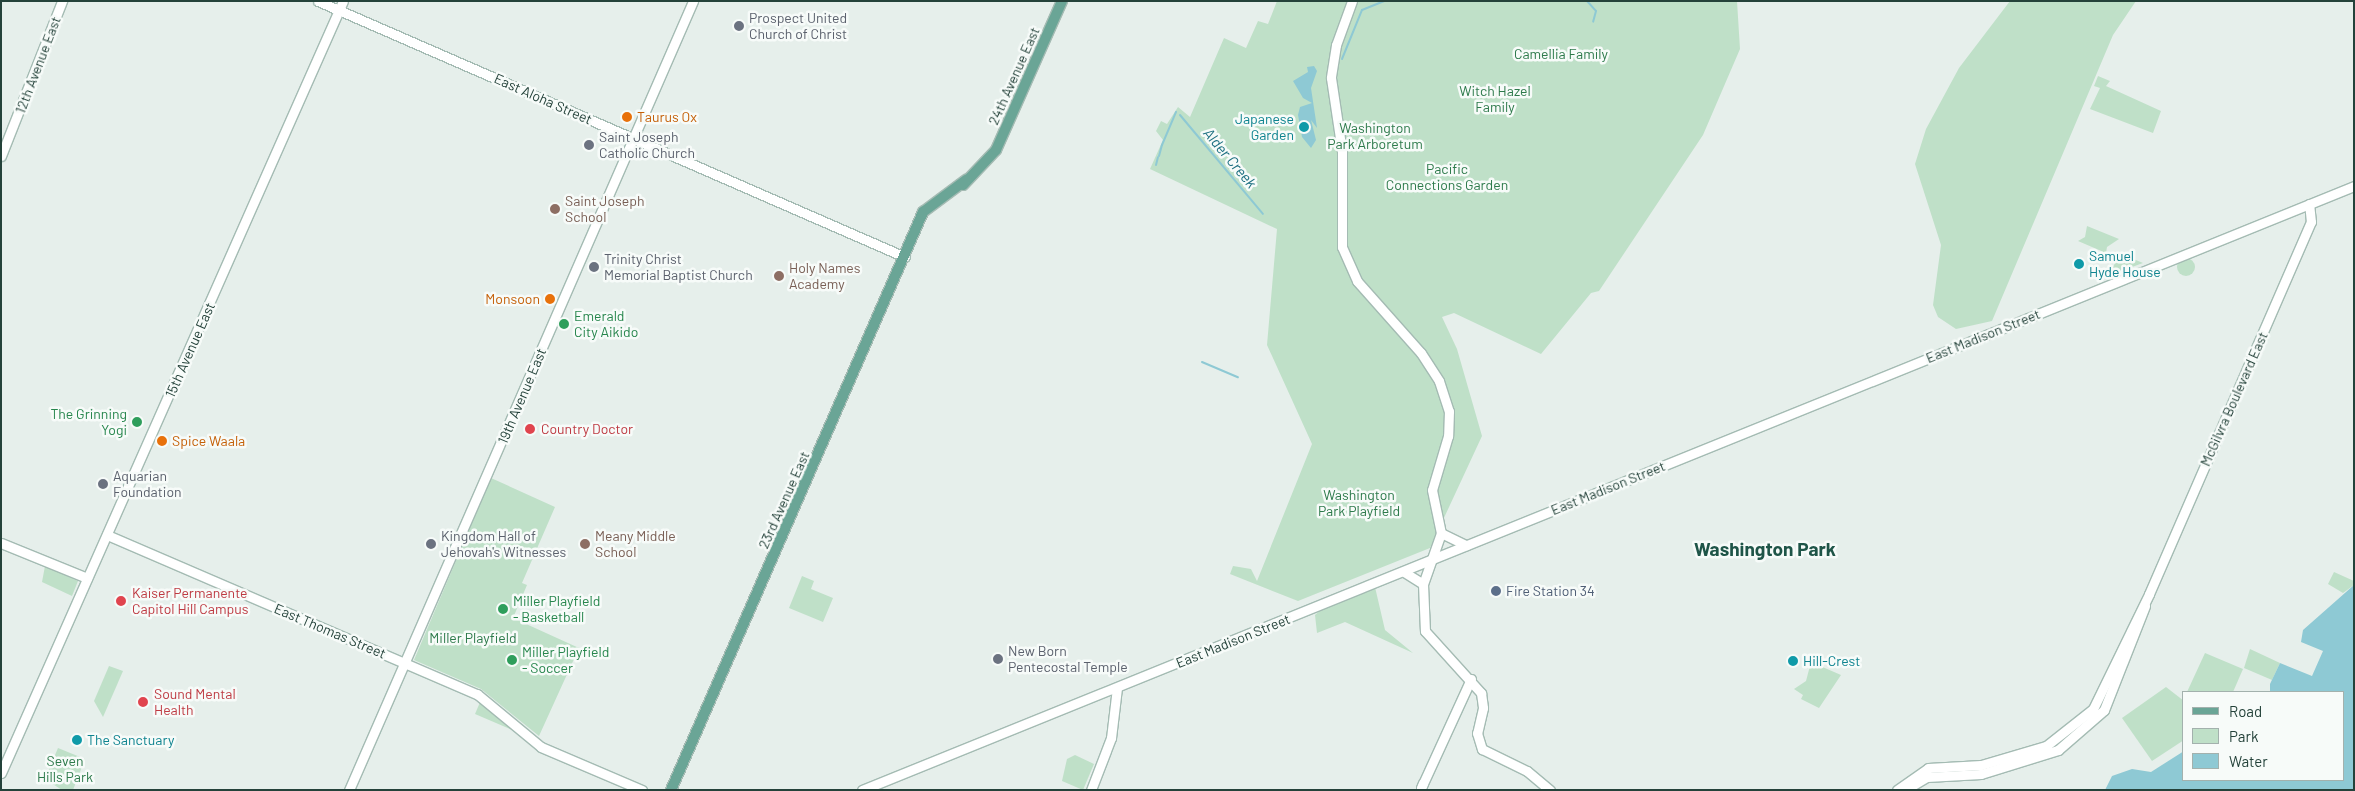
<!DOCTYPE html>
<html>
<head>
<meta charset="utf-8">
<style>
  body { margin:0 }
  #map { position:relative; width:2355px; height:791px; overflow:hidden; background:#e6efeb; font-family:Barlow,sans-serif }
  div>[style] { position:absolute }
  .green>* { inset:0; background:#bfe0c8 }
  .round { border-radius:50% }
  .water>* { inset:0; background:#8ec9d4 }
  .stream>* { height:2px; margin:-1px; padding:0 1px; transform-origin:1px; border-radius:1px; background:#8ec9d4 }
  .roads { filter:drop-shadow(1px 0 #a4bbb3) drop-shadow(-1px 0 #a4bbb3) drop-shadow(0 1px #a4bbb3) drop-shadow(0 -1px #a4bbb3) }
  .secondary>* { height:9px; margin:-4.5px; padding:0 4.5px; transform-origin:4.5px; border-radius:4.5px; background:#fff }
  .primary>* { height:10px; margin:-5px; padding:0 5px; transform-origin:5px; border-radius:5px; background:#6aa596 }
  .dots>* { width:14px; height:14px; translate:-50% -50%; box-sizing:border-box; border:2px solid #f7fbf9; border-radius:50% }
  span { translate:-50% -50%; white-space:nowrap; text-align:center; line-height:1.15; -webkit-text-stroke:5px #f7fbf9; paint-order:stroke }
  .worship-label { font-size:14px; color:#5b616d }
  .left { translate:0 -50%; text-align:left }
  .park-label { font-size:14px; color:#2d7a4b }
  .street-label { font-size:14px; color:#24423a }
  .food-label { font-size:14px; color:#c56008 }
  .right { translate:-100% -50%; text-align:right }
  .culture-label { font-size:14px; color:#0d838f }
  .education-label { font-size:14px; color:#785e54 }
  .leisure-label { font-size:14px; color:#27864d }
  .health-label { font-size:14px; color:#be3a42 }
  .service-label { font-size:14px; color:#4e5e75 }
  .water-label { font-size:15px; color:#1c6f80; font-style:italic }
  .district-label { font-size:19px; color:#1f5548; font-weight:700 }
  .frame { position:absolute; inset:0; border:2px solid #24423a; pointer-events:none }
  .legend { position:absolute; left:2182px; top:691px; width:162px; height:90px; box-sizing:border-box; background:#f7fbf9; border:1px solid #a3b1ad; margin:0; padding:6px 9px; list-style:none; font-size:15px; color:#24423a }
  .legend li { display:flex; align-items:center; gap:10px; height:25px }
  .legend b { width:25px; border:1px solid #a3b1ad }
</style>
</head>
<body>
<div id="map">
  <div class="green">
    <div style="clip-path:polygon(1277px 1px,1737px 1px,1740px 49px,1703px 135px,1599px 291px,1591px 293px,1541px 354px,1454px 313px,1442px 317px,1457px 349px,1482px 436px,1430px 548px,1298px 601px,1230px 574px,1233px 566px,1251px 569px,1257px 581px,1312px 444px,1267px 345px,1277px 229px,1150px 169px,1163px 140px,1156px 131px,1161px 121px,1167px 124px,1178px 107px,1190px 117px,1224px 38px,1246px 48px,1258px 21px,1268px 24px)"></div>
    <div style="clip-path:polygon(2010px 1px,2136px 1px,2113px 35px,1992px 321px,1956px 329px,1938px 317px,1933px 305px,1941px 245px,1915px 164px,1926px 129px,1959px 68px)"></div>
    <div style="clip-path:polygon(2098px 76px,2110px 81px,2106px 86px,2161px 111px,2153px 133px,2090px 109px,2100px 88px,2094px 86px)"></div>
    <div style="clip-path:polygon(2087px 226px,2119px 239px,2107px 247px,2106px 253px,2078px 241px,2085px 237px)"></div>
    <div style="clip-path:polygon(2119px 253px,2143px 263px,2110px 275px)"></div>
    <div class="round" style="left:2177px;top:258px;width:18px;height:18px"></div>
    <div style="clip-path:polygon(491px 478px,555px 507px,522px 583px,527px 585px,513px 618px,579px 648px,539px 736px,481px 689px,414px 660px)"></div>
    <div style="clip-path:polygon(45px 566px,78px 581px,72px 596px,42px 582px)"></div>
    <div style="clip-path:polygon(2334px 572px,2354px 581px,2354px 585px,2343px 593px,2328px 584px)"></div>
    <div style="clip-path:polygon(802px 576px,814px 581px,811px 589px,833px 598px,823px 622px,789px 608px)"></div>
    <div style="clip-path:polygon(1375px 587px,1385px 630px,1413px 653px,1345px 622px,1317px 633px,1315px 615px,1323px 608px)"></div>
    <div style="clip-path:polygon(2250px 649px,2280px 663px,2272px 680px,2244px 668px)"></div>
    <div style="clip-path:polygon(2205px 653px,2243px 669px,2233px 692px,2187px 692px)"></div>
    <div style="clip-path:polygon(1811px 662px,1841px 675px,1819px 708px,1801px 699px,1803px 695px,1794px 689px,1806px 681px)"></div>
    <div style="clip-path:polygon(109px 666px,123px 671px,103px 717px,94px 701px)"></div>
    <div style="clip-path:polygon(2166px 687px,2184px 701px,2184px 740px,2152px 761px,2122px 718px)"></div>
    <div style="clip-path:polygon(481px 700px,519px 733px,475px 714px)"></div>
    <div style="clip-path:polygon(58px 748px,85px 759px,73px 790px,62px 790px,45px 779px)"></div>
    <div style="clip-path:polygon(1075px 755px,1094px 764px,1083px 790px,1062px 781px,1067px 759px)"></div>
  </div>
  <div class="water">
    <div style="clip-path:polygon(1307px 67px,1314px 66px,1317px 71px,1311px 88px,1317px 128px,1311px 120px,1316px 140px,1311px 148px,1302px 137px,1298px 115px,1300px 107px,1312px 103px,1303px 98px,1293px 81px,1308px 72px)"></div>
    <div style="clip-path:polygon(2354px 585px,2354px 790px,2105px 790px,2112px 776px,2132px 769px,2151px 772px,2184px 751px,2184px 780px,2344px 780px,2344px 692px,2270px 692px,2270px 684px,2280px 663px,2312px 676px,2323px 651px,2301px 642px,2303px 630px)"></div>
  </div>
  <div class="stream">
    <div style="left:1587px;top:1px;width:13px;rotate:48deg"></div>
    <div style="left:1596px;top:11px;width:11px;rotate:105deg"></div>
    <div style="left:1342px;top:59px;width:53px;rotate:-67.8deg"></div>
    <div style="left:1362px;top:10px;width:24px;rotate:-22deg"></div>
    <div style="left:1180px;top:115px;width:129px;rotate:50deg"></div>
    <div style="left:1162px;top:145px;width:36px;rotate:-67deg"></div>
    <div style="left:1159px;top:156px;width:11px;rotate:-75deg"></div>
    <div style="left:1156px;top:165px;width:8px;rotate:-76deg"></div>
    <div style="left:1202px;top:362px;width:39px;rotate:23deg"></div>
  </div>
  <div class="roads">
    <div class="secondary">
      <div style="left:318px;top:1px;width:640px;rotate:23.56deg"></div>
      <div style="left:1352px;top:1px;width:47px;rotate:110deg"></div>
      <div style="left:1336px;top:45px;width:33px;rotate:99deg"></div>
      <div style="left:1331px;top:78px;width:75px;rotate:81.5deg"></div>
      <div style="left:1342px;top:152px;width:95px;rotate:90deg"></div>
      <div style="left:1342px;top:247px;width:37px;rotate:66deg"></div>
      <div style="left:1357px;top:281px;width:96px;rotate:48.4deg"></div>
      <div style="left:1421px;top:353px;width:33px;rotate:57deg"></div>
      <div style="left:1439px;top:381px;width:32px;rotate:72deg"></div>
      <div style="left:1449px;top:411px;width:25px;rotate:92deg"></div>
      <div style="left:1448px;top:436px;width:56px;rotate:106.5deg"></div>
      <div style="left:1432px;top:490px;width:44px;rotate:78.2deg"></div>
      <div style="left:1441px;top:533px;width:54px;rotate:109.4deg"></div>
      <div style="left:1423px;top:584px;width:47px;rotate:87.6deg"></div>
      <div style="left:1425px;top:631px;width:84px;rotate:47.9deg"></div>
      <div style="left:1481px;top:693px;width:15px;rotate:82deg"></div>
      <div style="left:1483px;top:708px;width:26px;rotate:103deg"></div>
      <div style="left:1477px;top:733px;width:17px;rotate:73deg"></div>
      <div style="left:1482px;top:749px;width:50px;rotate:26.1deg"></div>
      <div style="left:1527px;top:771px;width:30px;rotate:40deg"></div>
      <div style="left:1px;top:156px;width:167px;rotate:-68.5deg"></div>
      <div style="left:1441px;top:533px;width:28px;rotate:26deg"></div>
      <div style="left:107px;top:535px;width:403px;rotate:23.3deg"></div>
      <div style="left:477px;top:694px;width:83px;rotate:39.6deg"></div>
      <div style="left:541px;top:747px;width:110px;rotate:23.1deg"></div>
      <div style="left:1px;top:543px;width:93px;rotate:22.1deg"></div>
      <div style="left:1404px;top:572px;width:22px;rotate:32deg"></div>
      <div style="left:1px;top:773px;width:844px;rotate:-66.11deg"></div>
      <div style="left:1423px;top:783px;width:5px;rotate:112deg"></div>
      <div style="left:1421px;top:788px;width:120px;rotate:-65.4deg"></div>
      <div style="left:349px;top:790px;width:861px;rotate:-66.44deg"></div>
      <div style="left:862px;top:790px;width:1610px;rotate:-22.04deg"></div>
      <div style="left:1091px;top:790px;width:56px;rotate:-69deg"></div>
      <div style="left:1111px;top:738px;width:50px;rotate:-83.2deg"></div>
      <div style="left:1897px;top:790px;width:38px;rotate:-35deg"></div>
      <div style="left:1928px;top:768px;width:53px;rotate:-3.2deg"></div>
      <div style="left:1981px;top:765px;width:68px;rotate:-16.3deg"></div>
      <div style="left:2046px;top:746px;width:60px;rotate:-38.2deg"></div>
      <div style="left:2093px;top:709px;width:128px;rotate:-64deg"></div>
      <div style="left:2149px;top:594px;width:406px;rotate:-66.5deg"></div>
      <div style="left:2311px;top:222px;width:18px;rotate:-96deg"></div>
      <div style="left:1905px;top:790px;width:26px;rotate:-31deg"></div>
      <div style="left:1927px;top:777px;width:54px;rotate:-3.2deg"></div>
      <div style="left:1981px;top:774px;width:81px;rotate:-17.3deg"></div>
      <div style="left:2058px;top:750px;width:61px;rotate:-41deg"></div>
      <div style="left:2104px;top:710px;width:112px;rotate:-68.5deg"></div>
    </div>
    <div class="primary">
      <div style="left:963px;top:185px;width:48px;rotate:-46.7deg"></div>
      <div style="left:996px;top:150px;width:163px;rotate:-66.1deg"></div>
      <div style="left:671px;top:790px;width:631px;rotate:-66.44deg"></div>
      <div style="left:923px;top:212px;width:54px;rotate:-36.7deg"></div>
    </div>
  </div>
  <div class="dots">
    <div style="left:739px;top:26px;background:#6b7280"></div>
    <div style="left:627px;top:117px;background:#e8710a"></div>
    <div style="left:1304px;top:127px;background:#0f9aa8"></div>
    <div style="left:589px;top:145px;background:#6b7280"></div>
    <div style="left:555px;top:209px;background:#8d6e63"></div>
    <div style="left:2079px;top:264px;background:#0f9aa8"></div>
    <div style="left:594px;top:267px;background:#6b7280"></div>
    <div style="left:779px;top:276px;background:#8d6e63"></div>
    <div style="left:550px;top:299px;background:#e8710a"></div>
    <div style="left:564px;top:324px;background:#2e9e5b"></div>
    <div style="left:137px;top:422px;background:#2e9e5b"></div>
    <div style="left:530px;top:429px;background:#e0444e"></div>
    <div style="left:162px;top:441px;background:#e8710a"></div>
    <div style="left:103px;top:484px;background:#6b7280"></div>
    <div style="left:431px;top:544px;background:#6b7280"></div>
    <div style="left:585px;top:544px;background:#8d6e63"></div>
    <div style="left:1496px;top:591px;background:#5c6f8a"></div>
    <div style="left:121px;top:601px;background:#e0444e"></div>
    <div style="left:503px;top:609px;background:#2e9e5b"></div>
    <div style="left:998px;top:659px;background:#6b7280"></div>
    <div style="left:512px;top:660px;background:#2e9e5b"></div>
    <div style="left:1793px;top:661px;background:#0f9aa8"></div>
    <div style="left:143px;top:702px;background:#e0444e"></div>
    <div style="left:77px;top:740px;background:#0f9aa8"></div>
  </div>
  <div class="worship-label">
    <span class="left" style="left:749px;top:26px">Prospect United<br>Church of Christ</span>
    <span class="left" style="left:599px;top:145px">Saint Joseph<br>Catholic Church</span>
    <span class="left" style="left:604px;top:267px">Trinity Christ<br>Memorial Baptist Church</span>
    <span class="left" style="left:113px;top:484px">Aquarian<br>Foundation</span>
    <span class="left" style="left:441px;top:544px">Kingdom Hall of<br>Jehovah's Witnesses</span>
    <span class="left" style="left:1008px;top:659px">New Born<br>Pentecostal Temple</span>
  </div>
  <div class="park-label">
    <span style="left:1561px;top:54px">Camellia Family</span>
    <span style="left:1495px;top:99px">Witch Hazel<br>Family</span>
    <span style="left:1375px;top:136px">Washington<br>Park Arboretum</span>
    <span style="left:1447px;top:177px">Pacific<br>Connections Garden</span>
    <span style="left:1359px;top:503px">Washington<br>Park Playfield</span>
    <span style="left:473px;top:638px">Miller Playfield</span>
    <span style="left:65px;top:769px">Seven<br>Hills Park</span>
  </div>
  <div class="street-label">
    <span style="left:38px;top:65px;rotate:-69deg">12th Avenue East</span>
    <span style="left:1014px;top:76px;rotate:-66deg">24th Avenue East</span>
    <span style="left:543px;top:99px;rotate:24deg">East Aloha Street</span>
    <span style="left:1983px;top:336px;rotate:-22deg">East Madison Street</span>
    <span style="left:190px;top:350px;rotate:-66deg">15th Avenue East</span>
    <span style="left:522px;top:396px;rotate:-67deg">19th Avenue East</span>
    <span style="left:2234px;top:399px;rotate:-66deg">McGilvra Boulevard East</span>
    <span style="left:1608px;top:488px;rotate:-22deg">East Madison Street</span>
    <span style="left:784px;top:500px;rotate:-66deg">23rd Avenue East</span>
    <span style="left:330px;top:631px;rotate:23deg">East Thomas Street</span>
    <span style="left:1233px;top:641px;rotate:-22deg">East Madison Street</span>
  </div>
  <div class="food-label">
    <span class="left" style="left:637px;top:117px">Taurus Ox</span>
    <span class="right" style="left:540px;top:299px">Monsoon</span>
    <span class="left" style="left:172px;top:441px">Spice Waala</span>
  </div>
  <div class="culture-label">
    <span class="right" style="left:1294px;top:127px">Japanese<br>Garden</span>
    <span class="left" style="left:2089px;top:264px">Samuel<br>Hyde House</span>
    <span class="left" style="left:1803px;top:661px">Hill-Crest</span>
    <span class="left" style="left:87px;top:740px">The Sanctuary</span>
  </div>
  <div class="education-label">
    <span class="left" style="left:565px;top:209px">Saint Joseph<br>School</span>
    <span class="left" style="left:789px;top:276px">Holy Names<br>Academy</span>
    <span class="left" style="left:595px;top:544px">Meany Middle<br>School</span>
  </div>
  <div class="leisure-label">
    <span class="left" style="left:574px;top:324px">Emerald<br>City Aikido</span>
    <span class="right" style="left:127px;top:422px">The Grinning<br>Yogi</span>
    <span class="left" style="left:513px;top:609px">Miller Playfield<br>- Basketball</span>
    <span class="left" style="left:522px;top:660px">Miller Playfield<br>- Soccer</span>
  </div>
  <div class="health-label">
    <span class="left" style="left:541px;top:429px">Country Doctor</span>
    <span class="left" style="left:132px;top:601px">Kaiser Permanente<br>Capitol Hill Campus</span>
    <span class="left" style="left:154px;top:702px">Sound Mental<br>Health</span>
  </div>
  <div class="service-label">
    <span class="left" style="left:1506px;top:591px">Fire Station 34</span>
  </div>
  <div class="water-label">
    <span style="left:1230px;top:158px;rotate:50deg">Alder Creek</span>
  </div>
  <div class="district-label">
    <span style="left:1765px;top:549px">Washington Park</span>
  </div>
  <div class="frame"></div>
  <ul class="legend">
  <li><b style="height:6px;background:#6aa596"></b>Road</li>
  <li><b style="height:14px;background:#bfe0c8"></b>Park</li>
  <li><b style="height:14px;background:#8ec9d4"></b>Water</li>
  </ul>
</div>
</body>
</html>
